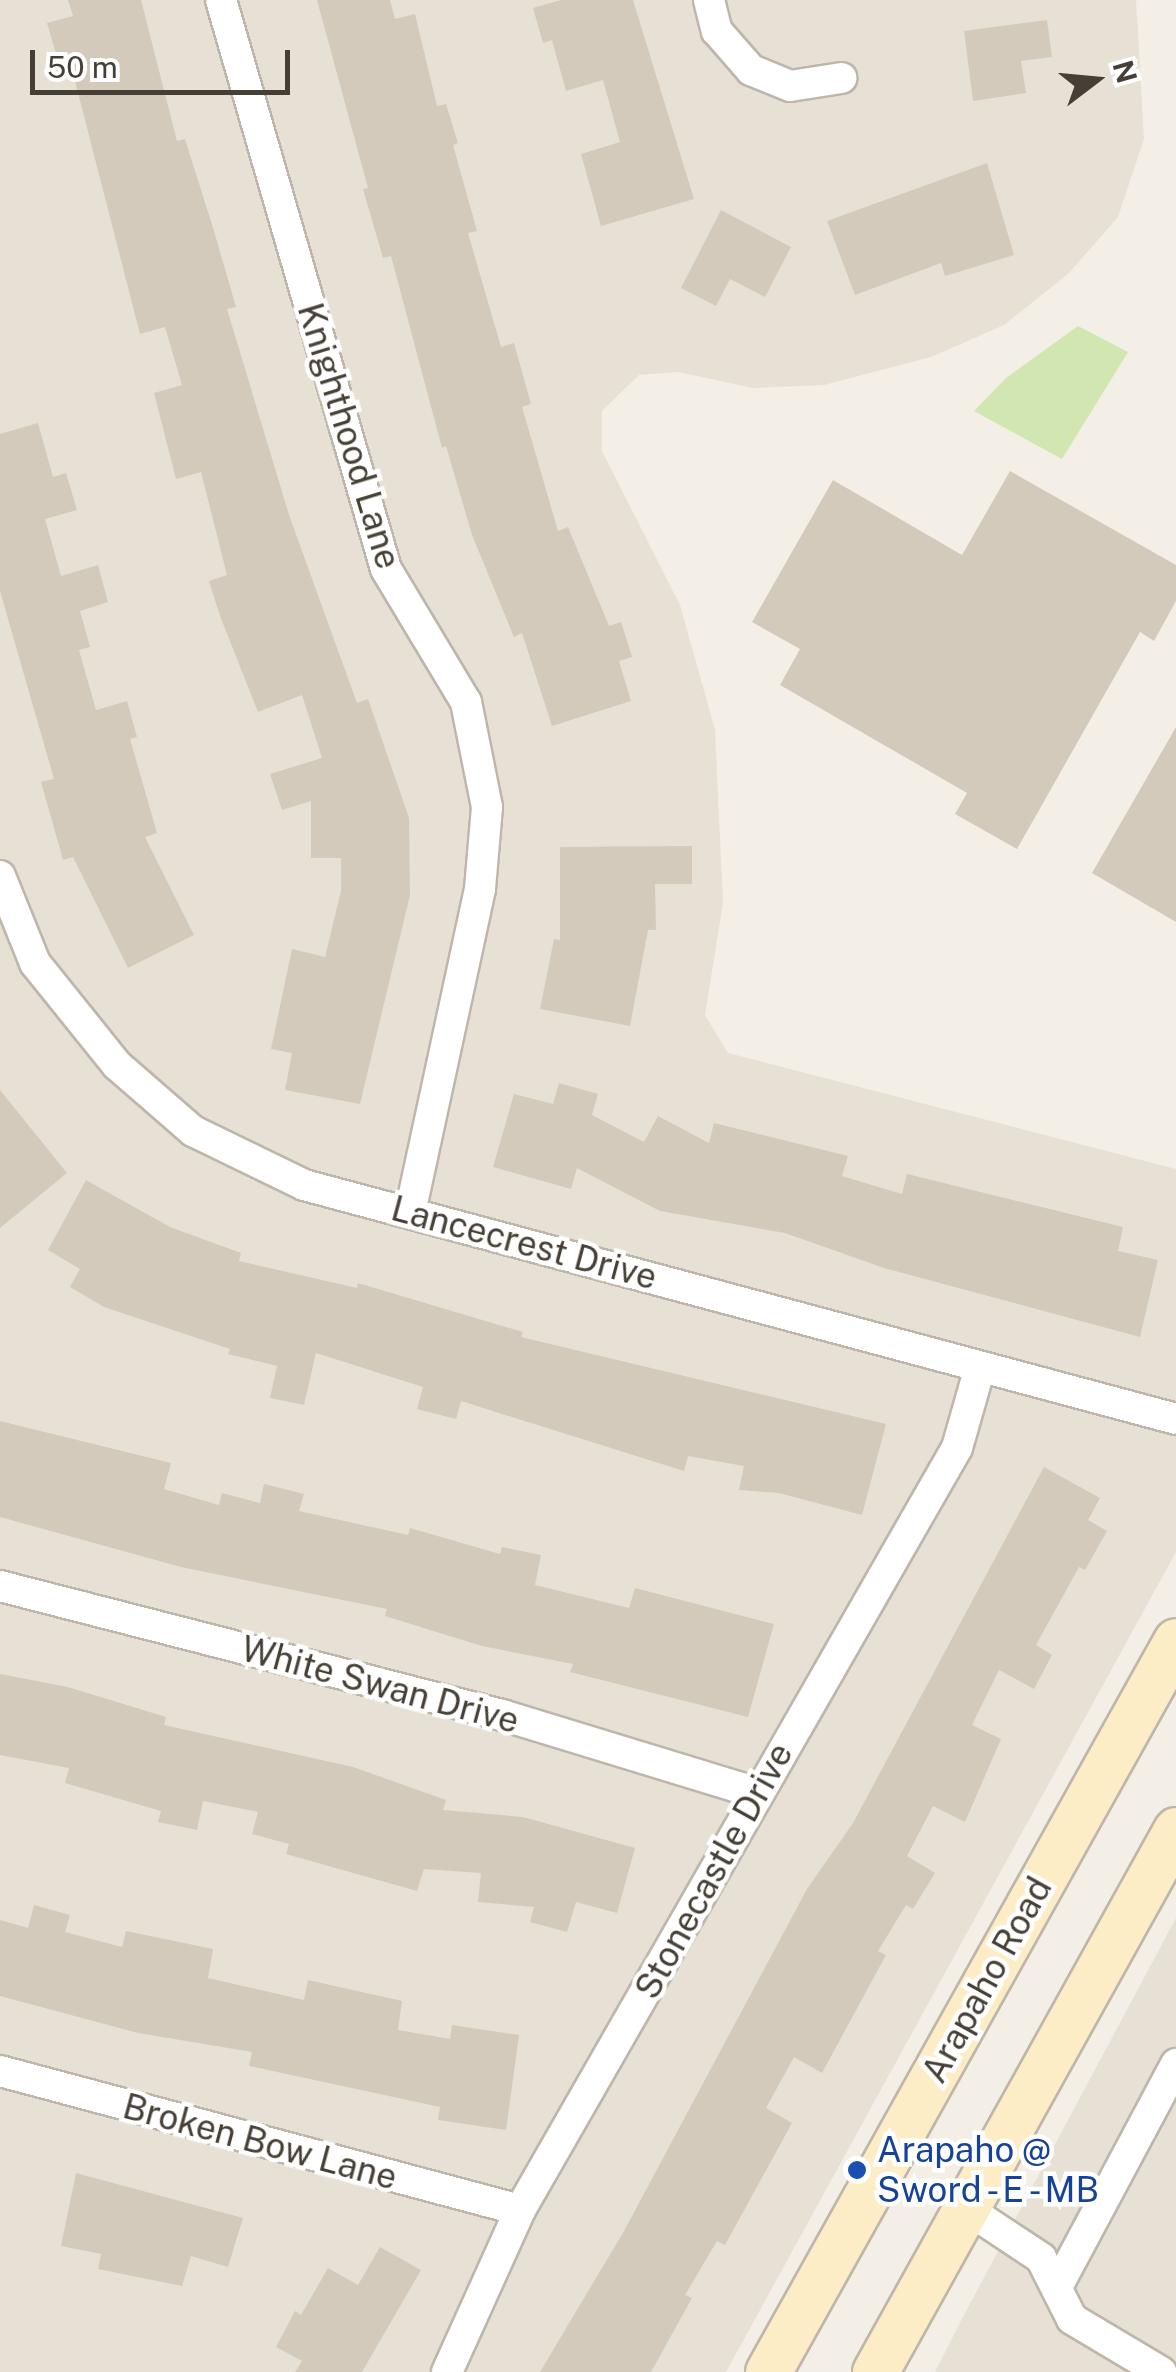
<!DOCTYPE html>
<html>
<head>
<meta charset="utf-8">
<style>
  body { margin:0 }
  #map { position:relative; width:1176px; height:2372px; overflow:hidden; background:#f3efe7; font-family:"Public Sans",sans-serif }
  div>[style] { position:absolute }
  .residential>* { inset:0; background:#e7e0d5 }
  .green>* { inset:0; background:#d1e6b0 }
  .building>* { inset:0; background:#d4cabc }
  .roads { filter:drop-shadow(2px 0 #beb6aa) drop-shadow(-2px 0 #beb6aa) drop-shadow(0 2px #beb6aa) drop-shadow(0 -2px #beb6aa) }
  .street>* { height:30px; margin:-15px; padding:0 15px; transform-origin:15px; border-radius:15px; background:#fff }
  .secondary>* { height:45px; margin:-22.5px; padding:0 22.5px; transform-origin:22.5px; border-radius:22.5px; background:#fdedc7 }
  .dots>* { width:28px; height:28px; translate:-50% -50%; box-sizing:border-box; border:5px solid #fff; border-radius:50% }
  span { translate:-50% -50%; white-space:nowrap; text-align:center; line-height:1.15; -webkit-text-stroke:9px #fff; paint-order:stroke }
  .street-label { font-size:35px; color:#463f36 }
  .transit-label { font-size:35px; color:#164399 }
  .left { translate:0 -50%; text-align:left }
  .north { position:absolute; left:1046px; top:30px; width:100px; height:100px; -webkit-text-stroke:8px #fff; paint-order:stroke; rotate:74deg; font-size:28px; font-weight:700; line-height:40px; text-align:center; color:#463f36 }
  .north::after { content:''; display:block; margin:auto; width:35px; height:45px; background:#463f36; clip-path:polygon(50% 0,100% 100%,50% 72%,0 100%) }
  .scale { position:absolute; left:30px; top:50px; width:260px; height:45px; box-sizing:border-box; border:5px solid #463f36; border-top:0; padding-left:12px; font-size:30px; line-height:35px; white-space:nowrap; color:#463f36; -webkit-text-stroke:8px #fff; paint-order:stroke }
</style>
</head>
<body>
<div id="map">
  <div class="residential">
    <div style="clip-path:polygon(0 0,1136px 0,1144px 139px,1118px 217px,1068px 274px,1004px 325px,931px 357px,824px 385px,753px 388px,678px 372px,639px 375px,602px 411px,602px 451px,680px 605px,715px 730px,723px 903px,705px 1015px,728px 1053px,1176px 1169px,1176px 1552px,726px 2372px,0 2372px)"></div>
    <div style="clip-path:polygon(1176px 1918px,1176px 2372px,935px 2372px,965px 2313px)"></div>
  </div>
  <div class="green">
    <div style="clip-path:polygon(1078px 326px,1128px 352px,1062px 459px,974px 411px,1006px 378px)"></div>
  </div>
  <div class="building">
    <div style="clip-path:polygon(68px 0,141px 0,177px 141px,185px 139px,214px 231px,236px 307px,227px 309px,289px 515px,357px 703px,368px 699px,409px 818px,410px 895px,360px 1104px,285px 1090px,292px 1053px,271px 1049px,292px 949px,325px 957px,341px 891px,341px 858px,311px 858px,311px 801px,282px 810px,270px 774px,322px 758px,302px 695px,258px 712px,220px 616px,209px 581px,227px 575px,201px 472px,176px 479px,154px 393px,182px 385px,165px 327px,140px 334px,68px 54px,57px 57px,47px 23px,73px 16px)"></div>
    <div style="clip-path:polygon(317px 0,390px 0,395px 19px,415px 14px,437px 106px,446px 104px,458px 143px,453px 145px,477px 231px,468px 233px,501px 347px,514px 343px,531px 404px,522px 407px,558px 531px,568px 527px,609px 626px,621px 622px,632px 657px,619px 661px,631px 701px,552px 726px,522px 633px,514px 637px,472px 535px,446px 446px,442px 448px,391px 256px,383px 258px,363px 189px,368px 188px)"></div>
    <div style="clip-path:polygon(561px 0,633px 0,694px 199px,601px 226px,581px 154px,620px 142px,603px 80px,566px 91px,552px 40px,543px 43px,533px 8px)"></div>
    <div style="clip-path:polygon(1047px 20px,1052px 57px,1021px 61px,1026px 93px,973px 101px,964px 31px)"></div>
    <div style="clip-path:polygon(987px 163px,1014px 255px,945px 276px,941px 263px,855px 295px,827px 221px)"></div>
    <div style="clip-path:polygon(721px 210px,791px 247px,765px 297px,730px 279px,716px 306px,681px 288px)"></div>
    <div style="clip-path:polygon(38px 423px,53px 477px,66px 473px,77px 510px,45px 519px,61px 576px,98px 565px,108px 602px,80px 611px,90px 647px,79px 650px,96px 710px,127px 701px,137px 737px,130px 739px,157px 833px,145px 837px,194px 935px,128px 968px,73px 857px,63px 860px,41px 782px,54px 779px,0 591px,0 434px)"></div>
    <div style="clip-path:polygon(1010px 471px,1176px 565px,1176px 601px,1154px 641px,1140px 632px,1017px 849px,955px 814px,967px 793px,780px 685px,800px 649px,752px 622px,833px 480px,962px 555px)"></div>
    <div style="clip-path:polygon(1176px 727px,1176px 922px,1092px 873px)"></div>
    <div style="clip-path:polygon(692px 846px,692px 884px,655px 884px,656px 930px,648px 930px,630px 1026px,540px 1009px,554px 939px,560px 940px,560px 847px)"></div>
    <div style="clip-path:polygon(559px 1083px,598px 1094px,592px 1115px,644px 1142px,658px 1116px,709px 1143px,714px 1123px,848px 1156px,842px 1176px,902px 1194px,907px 1174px,1123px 1227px,1118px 1251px,1158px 1260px,1140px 1337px,884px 1268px,785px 1233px,660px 1211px,577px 1168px,571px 1189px,493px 1167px,514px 1094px,553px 1104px)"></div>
    <div style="clip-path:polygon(0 1090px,67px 1173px,0 1228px)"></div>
    <div style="clip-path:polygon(86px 1180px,170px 1227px,241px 1253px,239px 1261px,357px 1288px,358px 1283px,523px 1332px,521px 1337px,886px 1424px,862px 1515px,779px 1493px,739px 1490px,744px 1466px,688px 1456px,684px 1471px,461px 1401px,456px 1419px,417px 1409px,423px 1387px,316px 1353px,304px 1405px,270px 1398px,277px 1366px,228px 1354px,230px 1349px,104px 1307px,70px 1287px,80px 1269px,48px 1250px)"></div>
    <div style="clip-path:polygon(0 1421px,171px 1463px,164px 1489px,219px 1505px,222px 1493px,260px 1503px,264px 1484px,304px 1494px,299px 1511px,408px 1535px,410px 1528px,500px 1554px,502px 1547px,541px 1555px,535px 1585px,629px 1608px,635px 1588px,774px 1624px,748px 1717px,570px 1672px,573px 1664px,482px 1646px,385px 1616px,387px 1609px,181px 1567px,0 1517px)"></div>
    <div style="clip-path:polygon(1044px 1467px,1100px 1498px,1088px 1520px,1107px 1531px,1085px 1570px,1079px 1567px,1036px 1645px,1052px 1655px,1034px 1689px,999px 1670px,972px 1725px,1001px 1739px,965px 1822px,933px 1806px,907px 1856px,935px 1873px,913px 1909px,906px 1905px,878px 1951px,886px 1955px,822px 2073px,794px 2057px,766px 2108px,792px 2123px,725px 2245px,717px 2241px,685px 2295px,692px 2298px,651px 2372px,540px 2372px,624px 2231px,807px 1889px,853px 1823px)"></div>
    <div style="clip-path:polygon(0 1674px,68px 1687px,166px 1717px,164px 1725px,353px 1767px,446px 1800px,443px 1810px,523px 1817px,635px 1848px,617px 1913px,576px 1902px,567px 1932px,530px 1922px,534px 1907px,478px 1902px,481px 1873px,424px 1869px,417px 1891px,286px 1854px,289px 1844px,252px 1834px,258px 1812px,203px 1801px,197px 1830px,158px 1822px,161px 1811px,65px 1783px,69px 1768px,0 1755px)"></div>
    <div style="clip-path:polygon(34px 1905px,70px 1915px,65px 1932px,122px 1947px,126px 1931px,213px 1949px,208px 1978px,304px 2000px,308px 1980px,402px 2001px,398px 2030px,450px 2039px,452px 2025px,519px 2035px,506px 2130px,438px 2120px,440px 2107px,249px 2066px,252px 2052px,138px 2033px,0 1996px,0 1920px,28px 1928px)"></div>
    <div style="clip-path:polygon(76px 2173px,243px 2218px,228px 2267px,191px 2256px,182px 2286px,98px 2269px,101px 2254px,61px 2246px)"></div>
    <div style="clip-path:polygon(380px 2247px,421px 2270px,362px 2372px,295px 2372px,302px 2361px,276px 2347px,295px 2311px,301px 2315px,328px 2268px,358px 2285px)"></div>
  </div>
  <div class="roads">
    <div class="street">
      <div style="left:221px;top:0;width:592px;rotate:73.83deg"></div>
      <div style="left:386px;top:569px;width:155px;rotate:59deg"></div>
      <div style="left:466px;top:702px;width:107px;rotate:78.7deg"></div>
      <div style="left:487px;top:807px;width:82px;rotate:94.9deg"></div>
      <div style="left:480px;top:889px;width:331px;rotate:102.2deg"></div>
      <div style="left:709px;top:0;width:32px;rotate:76deg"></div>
      <div style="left:717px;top:31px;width:52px;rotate:48.9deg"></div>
      <div style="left:751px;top:70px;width:42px;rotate:22.3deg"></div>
      <div style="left:790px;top:86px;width:52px;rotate:-8.9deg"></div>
      <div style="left:0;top:876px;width:94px;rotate:68.1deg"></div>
      <div style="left:35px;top:963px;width:131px;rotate:51.2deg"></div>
      <div style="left:117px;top:1065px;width:101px;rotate:41deg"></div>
      <div style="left:193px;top:1131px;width:123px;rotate:25.9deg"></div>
      <div style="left:304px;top:1185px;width:903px;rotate:15.02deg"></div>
      <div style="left:0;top:1586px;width:518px;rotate:14.41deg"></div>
      <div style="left:502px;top:1715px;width:267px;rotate:17deg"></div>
      <div style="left:0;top:2071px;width:538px;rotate:14.97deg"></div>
      <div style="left:967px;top:2209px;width:89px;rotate:33.5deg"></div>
      <div style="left:1041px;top:2258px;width:68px;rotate:63.1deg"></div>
      <div style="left:1072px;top:2319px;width:104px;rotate:30.8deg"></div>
      <div style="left:1057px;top:2287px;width:253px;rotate:-61.9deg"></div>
      <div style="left:447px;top:2372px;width:178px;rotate:-65.7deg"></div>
      <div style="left:520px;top:2210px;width:878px;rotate:-60.17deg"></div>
      <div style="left:957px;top:1448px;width:80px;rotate:-74.1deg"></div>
    </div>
    <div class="secondary">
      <div style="left:768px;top:2372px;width:837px;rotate:-60.83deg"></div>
      <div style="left:875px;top:2372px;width:620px;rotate:-60.95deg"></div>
    </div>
  </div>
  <div class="dots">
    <div style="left:857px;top:2170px;background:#1a4fb4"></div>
  </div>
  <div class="street-label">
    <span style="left:349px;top:436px;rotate:73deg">Knighthood Lane</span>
    <span style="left:524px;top:1243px;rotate:15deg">Lancecrest Drive</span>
    <span style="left:380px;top:1685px;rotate:15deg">White Swan Drive</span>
    <span style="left:714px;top:1871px;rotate:-61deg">Stonecastle Drive</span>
    <span style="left:987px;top:1980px;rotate:-61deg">Arapaho Road</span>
    <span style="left:260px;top:2142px;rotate:15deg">Broken Bow Lane</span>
  </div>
  <div class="transit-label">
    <span class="left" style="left:877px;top:2170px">Arapaho @<br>Sword - E - MB</span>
  </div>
  <div class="north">N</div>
  <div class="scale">50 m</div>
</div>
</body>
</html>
